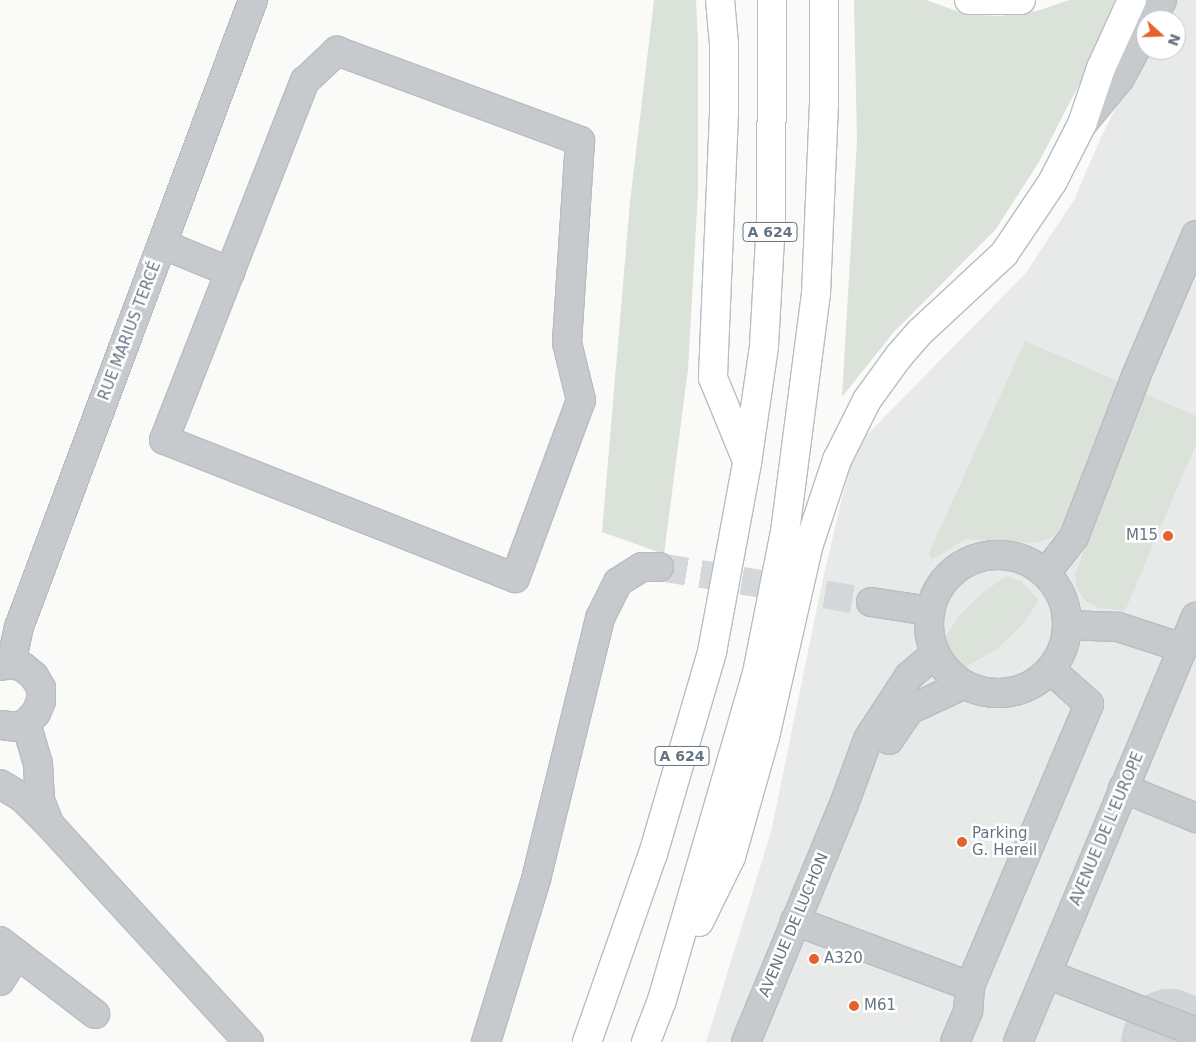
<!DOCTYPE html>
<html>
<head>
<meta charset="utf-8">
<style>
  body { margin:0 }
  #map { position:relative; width:1196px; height:1042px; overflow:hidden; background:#fafaf8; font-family:"DejaVu Sans",sans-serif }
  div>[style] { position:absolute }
  .built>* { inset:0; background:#e8e9e9 }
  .green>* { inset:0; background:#dbe2d9 }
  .taxiway>* { height:89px; margin:-44.5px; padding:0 44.5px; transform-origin:44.5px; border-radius:44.5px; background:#d1d4d6 }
  .minor-tunnel>* { height:28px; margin-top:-14px; transform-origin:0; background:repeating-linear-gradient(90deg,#d5d8db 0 28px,transparent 0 42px) }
  .roads { filter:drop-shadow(1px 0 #b9bdc1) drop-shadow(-1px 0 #b9bdc1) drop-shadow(0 1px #b9bdc1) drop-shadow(0 -1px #b9bdc1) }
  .minor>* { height:28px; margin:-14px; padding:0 14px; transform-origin:14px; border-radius:14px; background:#c6cacd }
  .minor>.ring { margin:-14px; padding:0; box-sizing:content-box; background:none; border:28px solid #c6cacd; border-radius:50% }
  .major>* { height:28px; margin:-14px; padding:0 14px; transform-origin:14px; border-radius:14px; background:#fff }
  .highway>* { height:28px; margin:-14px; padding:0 14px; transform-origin:14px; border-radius:14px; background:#fff }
  .dots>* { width:14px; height:14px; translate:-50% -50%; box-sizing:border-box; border:2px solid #fff; border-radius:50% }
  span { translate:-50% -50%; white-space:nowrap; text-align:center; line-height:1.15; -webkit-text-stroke:5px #fff; paint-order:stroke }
  .shield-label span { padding:1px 4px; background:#fff; border:1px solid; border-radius:4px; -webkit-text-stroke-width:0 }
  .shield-label { font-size:14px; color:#657483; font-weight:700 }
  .street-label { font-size:15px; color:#657483 }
  .poi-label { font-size:15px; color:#657483 }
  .right { translate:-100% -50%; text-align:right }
  .left { translate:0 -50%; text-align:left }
  .north { position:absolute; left:1136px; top:10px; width:50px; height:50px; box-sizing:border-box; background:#fff; border:1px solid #c1c7cd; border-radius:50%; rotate:110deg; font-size:14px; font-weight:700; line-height:20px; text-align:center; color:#657483 }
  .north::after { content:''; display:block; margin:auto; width:18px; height:22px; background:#e5622c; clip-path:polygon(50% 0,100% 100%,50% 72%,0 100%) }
</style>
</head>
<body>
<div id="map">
  <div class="built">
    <div style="clip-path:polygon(1172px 0,1196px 0,1196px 1042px,706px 1042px,771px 832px,824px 574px,854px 448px,1025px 274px,1074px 200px,1102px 135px,1146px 49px,1176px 50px,1176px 20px,1161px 20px)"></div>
  </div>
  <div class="green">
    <div style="clip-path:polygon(654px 0,696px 0,698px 41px,698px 192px,688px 369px,664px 554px,602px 532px,630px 202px)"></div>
    <div style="clip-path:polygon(854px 0,926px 0,965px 14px,999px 16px,1037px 11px,1069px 0,1115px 0,1085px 73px,1039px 162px,996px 229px,893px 333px,842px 397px,857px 141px)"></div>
    <div style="clip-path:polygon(1025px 341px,1120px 382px,1061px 529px,1049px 539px,1033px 543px,966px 539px,932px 559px,929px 553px)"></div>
    <div style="clip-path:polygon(1143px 393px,1196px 416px,1196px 444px,1125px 611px,1098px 608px,1086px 601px,1077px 588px,1075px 575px)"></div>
    <div style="clip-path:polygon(1007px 576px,1022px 582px,1039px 601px,1021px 626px,997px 649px,962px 669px,944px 653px,940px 644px,960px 615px,982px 593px)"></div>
  </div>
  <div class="taxiway">
    <div style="left:1165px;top:1042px;width:10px;rotate:-66deg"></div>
    <div style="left:1169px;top:1033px;width:24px;rotate:22deg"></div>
  </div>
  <div class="minor-tunnel">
    <div style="left:659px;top:567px;width:215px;rotate:9.4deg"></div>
  </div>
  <div class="roads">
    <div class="minor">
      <div style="left:1151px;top:20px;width:23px;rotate:-61deg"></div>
      <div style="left:337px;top:51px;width:259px;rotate:20.3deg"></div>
      <div style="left:580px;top:141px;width:202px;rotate:93.7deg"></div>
      <div style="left:567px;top:343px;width:59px;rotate:76.2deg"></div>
      <div style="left:581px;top:400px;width:190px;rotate:110.3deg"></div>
      <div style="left:515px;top:578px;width:377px;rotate:-158.5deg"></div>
      <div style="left:164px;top:440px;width:386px;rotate:-68.6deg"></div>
      <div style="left:305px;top:81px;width:44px;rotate:-43.2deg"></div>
      <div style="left:1083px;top:123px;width:58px;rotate:-50.6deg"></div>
      <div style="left:1120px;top:78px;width:55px;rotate:-61.6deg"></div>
      <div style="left:162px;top:244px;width:74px;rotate:22.4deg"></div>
      <div class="ring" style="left:929px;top:555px;width:110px;height:110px"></div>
      <div style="left:1046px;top:573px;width:46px;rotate:-52.1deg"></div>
      <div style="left:1074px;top:537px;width:173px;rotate:-68.9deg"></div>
      <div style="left:1136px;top:376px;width:153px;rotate:-66.9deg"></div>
      <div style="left:871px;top:602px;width:60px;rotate:8.7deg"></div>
      <div style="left:1068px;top:625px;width:50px;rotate:2.3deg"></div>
      <div style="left:1118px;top:627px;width:68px;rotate:17.9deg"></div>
      <div style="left:11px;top:664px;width:38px;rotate:-78deg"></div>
      <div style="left:19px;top:627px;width:669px;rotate:-69.53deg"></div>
      <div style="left:0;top:666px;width:11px;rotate:-10deg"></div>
      <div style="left:11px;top:664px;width:12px;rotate:14deg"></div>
      <div style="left:23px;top:667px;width:14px;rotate:39deg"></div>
      <div style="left:34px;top:676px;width:14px;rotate:60deg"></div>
      <div style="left:41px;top:688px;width:13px;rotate:90deg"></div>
      <div style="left:41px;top:701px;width:13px;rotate:113deg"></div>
      <div style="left:36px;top:713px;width:14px;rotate:135deg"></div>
      <div style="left:26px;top:723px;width:10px;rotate:156deg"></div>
      <div style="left:17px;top:727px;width:17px;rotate:-173deg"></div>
      <div style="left:26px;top:723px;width:43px;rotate:73.7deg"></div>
      <div style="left:38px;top:764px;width:36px;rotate:87deg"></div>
      <div style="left:40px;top:800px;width:26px;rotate:69deg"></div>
      <div style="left:49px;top:824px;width:296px;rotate:47.5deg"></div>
      <div style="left:889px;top:740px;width:36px;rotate:-56deg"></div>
      <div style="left:909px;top:710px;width:60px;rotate:-24.8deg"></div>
      <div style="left:0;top:784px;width:26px;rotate:31deg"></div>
      <div style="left:22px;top:797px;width:35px;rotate:45deg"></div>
      <div style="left:1123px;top:788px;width:79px;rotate:22.3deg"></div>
      <div style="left:795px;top:921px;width:187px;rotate:20.4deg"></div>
      <div style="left:970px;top:986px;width:306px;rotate:-67.1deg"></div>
      <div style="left:1089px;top:704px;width:51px;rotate:-138.2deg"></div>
      <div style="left:0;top:941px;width:120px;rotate:37.5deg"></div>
      <div style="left:1047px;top:974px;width:160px;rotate:21.3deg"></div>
      <div style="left:0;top:981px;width:32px;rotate:-58deg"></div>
      <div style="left:486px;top:1042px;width:170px;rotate:-72.9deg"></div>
      <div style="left:536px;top:879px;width:269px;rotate:-76.2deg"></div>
      <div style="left:600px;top:618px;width:40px;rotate:-63.4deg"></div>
      <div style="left:618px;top:582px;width:28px;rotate:-32deg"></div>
      <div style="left:642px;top:567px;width:17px"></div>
      <div style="left:746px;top:1042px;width:254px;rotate:-67.6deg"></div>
      <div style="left:843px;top:807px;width:72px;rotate:-69.8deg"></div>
      <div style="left:868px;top:739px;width:75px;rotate:-56.9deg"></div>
      <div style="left:909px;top:676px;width:34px;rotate:-40deg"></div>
      <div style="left:955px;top:1042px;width:34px;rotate:-67deg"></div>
      <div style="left:968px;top:1011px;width:25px;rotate:-85deg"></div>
      <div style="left:1018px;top:1042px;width:461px;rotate:-67.3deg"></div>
    </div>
    <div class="major">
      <div style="left:1082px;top:124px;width:59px;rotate:-71.3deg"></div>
      <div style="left:1101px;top:68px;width:75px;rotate:-65.5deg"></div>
    </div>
    <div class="highway">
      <div style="left:720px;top:0;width:44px;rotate:84.8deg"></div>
      <div style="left:724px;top:44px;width:69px;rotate:90deg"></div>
      <div style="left:724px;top:113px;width:265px;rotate:92.4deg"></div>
      <div style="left:713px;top:378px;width:90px;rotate:67.7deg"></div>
      <div style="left:969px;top:0;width:52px"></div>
      <div style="left:699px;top:922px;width:72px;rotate:-63.8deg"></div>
      <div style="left:731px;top:857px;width:125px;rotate:-74.2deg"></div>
      <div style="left:765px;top:737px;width:198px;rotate:-77.2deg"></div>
      <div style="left:809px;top:544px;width:89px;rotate:-71.6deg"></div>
      <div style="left:837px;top:460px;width:67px;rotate:-63.4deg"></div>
      <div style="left:867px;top:400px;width:54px;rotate:-54deg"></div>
      <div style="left:899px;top:356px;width:32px;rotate:-49deg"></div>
      <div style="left:920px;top:332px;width:115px;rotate:-42.9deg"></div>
      <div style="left:1004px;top:254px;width:88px;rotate:-56.1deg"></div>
      <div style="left:1053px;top:181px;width:64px;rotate:-63deg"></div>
      <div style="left:587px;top:1042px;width:199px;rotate:-70.7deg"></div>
      <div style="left:653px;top:854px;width:210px;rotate:-73.7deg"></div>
      <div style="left:712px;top:652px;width:192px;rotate:-79.5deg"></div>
      <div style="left:747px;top:463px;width:118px;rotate:-81.7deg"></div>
      <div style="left:764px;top:346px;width:126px;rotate:-86.8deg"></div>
      <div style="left:771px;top:220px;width:220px;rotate:-89.7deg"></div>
      <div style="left:646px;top:1042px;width:45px;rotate:-69.1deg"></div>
      <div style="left:662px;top:1000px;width:341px;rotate:-73.8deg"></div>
      <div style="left:757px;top:673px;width:144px;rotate:-78.8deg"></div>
      <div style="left:785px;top:532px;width:240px;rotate:-82.6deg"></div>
      <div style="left:816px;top:294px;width:190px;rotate:-87.6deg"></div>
      <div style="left:824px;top:104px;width:104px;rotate:-90deg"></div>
    </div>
  </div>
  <div class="dots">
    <div style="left:1168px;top:536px;background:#e5622c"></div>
    <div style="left:962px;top:842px;background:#e5622c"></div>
    <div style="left:814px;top:959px;background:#e5622c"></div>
    <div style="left:854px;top:1006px;background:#e5622c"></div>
  </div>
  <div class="shield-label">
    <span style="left:770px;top:232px">A 624</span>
    <span style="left:682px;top:756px">A 624</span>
  </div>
  <div class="street-label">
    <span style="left:130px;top:331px;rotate:-69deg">RUE MARIUS TERCÉ</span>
    <span style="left:1107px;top:829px;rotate:-67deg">AVENUE DE L'EUROPE</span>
    <span style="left:794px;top:925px;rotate:-67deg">AVENUE DE LUCHON</span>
  </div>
  <div class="poi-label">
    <span class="right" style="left:1158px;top:536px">M15</span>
    <span class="left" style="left:972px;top:842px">Parking<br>G. Hereil</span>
    <span class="left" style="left:824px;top:959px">A320</span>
    <span class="left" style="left:864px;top:1006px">M61</span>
  </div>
  <div class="north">N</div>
</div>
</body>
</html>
